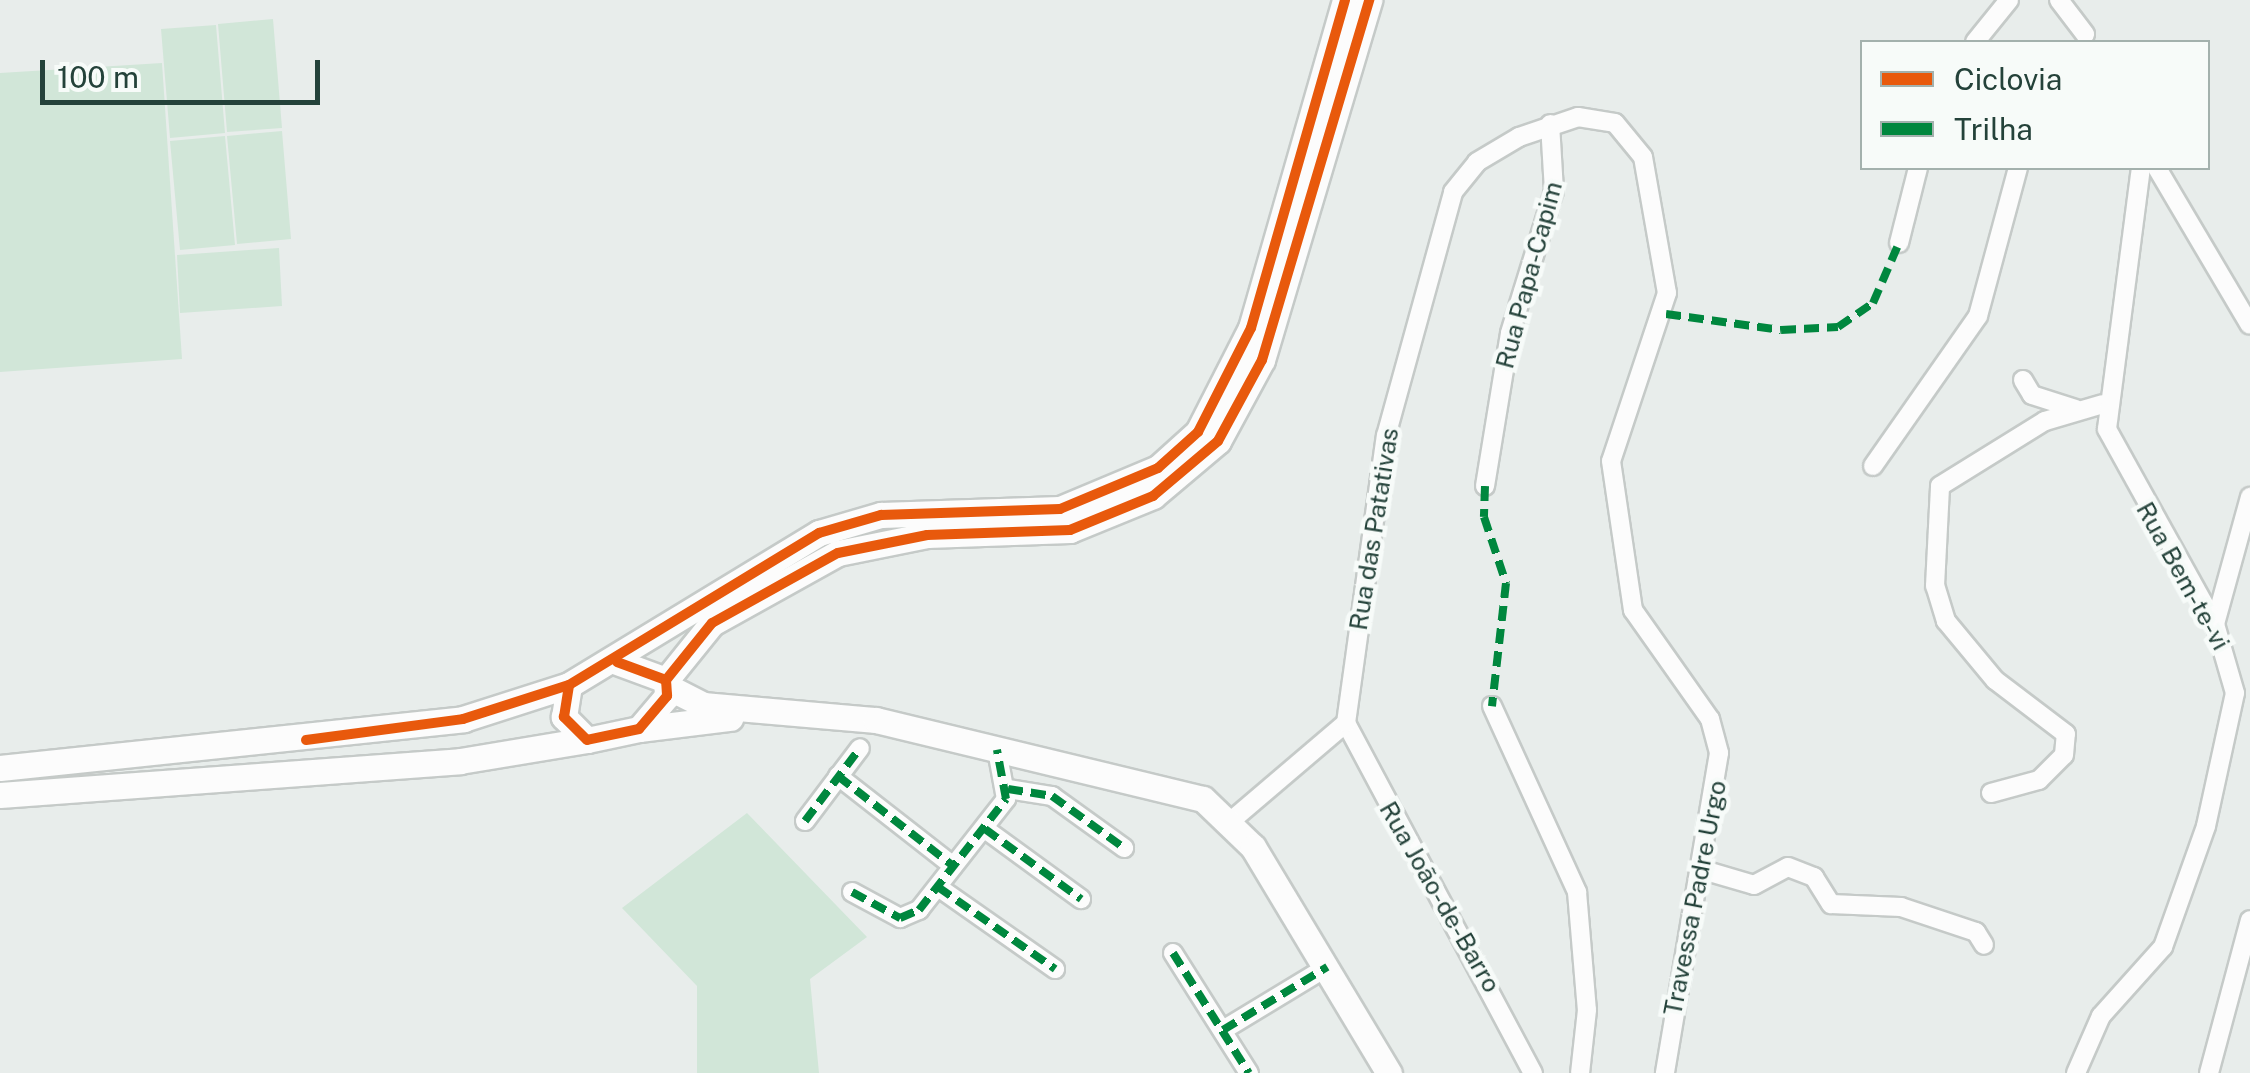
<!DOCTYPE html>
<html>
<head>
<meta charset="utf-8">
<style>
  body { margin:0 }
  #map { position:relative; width:2250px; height:1073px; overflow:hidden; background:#e8edeb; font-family:"Public Sans",sans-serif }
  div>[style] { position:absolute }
  .green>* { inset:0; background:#d1e6d8 }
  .roads { filter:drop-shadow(2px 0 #c5cac8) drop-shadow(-2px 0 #c5cac8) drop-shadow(0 2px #c5cac8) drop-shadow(0 -2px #c5cac8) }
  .street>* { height:18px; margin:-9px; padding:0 9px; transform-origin:9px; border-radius:9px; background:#fcfcfc }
  .secondary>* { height:25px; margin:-12.5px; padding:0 12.5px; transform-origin:12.5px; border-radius:12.5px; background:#fcfcfc }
  .quiet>* { height:8px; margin-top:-4px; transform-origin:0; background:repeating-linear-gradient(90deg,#00873e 0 15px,transparent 0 23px) }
  .cycleway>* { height:10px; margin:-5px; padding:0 5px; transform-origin:5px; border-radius:5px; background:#e8590c }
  span { translate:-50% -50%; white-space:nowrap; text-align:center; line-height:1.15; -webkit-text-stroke:9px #f7fbf9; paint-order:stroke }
  .street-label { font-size:25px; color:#24423a }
  .legend { position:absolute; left:1860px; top:40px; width:350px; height:130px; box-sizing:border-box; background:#f7fbf9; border:2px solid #a3b1ad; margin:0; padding:12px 18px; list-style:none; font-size:30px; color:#24423a }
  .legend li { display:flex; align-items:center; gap:20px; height:50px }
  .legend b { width:50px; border:2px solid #a3b1ad }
  .scale { position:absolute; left:40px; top:60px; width:280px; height:45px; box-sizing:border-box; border:5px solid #24423a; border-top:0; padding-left:12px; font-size:30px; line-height:35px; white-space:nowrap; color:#24423a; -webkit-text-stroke:8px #f7fbf9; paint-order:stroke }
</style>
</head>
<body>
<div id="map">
  <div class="green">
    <div style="clip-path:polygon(273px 19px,282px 128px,227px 132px,218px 24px)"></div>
    <div style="clip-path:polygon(216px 25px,225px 133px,170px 138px,161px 29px)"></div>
    <div style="clip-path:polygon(162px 63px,182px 359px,0 372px,0 73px)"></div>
    <div style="clip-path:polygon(282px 131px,291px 239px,237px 244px,227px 136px)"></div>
    <div style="clip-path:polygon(225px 136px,235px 245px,180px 250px,170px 141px)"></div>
    <div style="clip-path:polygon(279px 248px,282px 306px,180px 313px,177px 255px)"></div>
    <div style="clip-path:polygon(747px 813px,867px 937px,810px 979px,819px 1073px,697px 1073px,697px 986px,622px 908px)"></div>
  </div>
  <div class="roads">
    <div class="street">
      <div style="left:2059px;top:0;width:43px;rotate:52.6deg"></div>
      <div style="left:1975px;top:42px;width:54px;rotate:-51deg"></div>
      <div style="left:2157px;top:168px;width:182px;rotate:59.4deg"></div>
      <div style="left:1899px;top:243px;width:77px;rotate:-75.8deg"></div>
      <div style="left:2023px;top:380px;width:17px;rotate:59deg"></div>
      <div style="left:2032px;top:395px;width:46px;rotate:17.7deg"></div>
      <div style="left:1873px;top:466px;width:183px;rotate:-55deg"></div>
      <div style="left:1978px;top:316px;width:153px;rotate:-74.9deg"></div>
      <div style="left:1485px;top:486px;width:155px;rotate:-80.7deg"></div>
      <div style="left:1510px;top:333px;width:149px;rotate:-72.8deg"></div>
      <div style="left:1554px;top:191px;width:67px;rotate:-93.4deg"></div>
      <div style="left:2215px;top:624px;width:132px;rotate:-74.6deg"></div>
      <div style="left:1492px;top:706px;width:205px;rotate:65.4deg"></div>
      <div style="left:1577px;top:892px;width:118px;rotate:85.2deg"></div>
      <div style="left:1587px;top:1010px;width:63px;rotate:96.3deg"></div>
      <div style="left:1346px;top:723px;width:397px;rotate:61.9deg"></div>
      <div style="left:838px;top:776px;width:146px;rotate:38deg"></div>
      <div style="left:1008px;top:789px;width:45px;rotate:9deg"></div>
      <div style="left:1052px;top:796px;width:89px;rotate:35.8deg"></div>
      <div style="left:1991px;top:793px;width:50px;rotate:-15.2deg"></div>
      <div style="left:2039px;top:780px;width:35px;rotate:-45deg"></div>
      <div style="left:2064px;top:755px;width:21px;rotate:-85deg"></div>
      <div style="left:2066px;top:734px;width:89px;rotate:-142.7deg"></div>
      <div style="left:1995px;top:680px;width:77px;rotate:-129.7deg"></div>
      <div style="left:1946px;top:621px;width:37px;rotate:-107deg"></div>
      <div style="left:1935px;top:586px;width:100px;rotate:-87.1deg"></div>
      <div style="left:1940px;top:486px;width:123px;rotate:-31.8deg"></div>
      <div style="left:2045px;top:421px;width:60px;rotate:-16.3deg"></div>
      <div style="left:1232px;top:820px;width:150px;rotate:-40.4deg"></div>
      <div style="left:1346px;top:723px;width:290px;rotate:-82.1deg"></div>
      <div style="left:1386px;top:436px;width:253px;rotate:-74.6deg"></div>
      <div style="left:1453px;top:192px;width:38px;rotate:-51deg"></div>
      <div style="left:1477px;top:162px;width:49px;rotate:-30.8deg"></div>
      <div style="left:1519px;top:137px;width:62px;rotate:-18.7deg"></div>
      <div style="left:1578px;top:117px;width:37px;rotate:9deg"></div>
      <div style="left:1615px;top:123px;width:44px;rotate:50.5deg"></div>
      <div style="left:1643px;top:157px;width:138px;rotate:80deg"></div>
      <div style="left:1667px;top:293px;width:177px;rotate:108.4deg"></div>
      <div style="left:1611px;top:461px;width:151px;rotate:81.6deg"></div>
      <div style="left:1633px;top:610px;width:133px;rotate:54.8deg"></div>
      <div style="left:1710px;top:719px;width:35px;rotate:75deg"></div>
      <div style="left:1719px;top:753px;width:325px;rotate:99.6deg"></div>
      <div style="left:805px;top:821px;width:91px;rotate:-53deg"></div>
      <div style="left:985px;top:829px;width:119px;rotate:36.1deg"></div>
      <div style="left:1703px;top:870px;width:53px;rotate:16.4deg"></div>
      <div style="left:1754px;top:885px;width:38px;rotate:-28deg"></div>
      <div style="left:1788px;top:867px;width:28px;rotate:21deg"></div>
      <div style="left:1814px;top:877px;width:32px;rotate:58deg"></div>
      <div style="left:1831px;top:904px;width:70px;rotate:2.5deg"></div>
      <div style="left:1901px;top:907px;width:79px;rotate:18.4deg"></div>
      <div style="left:1976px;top:932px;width:15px;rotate:58deg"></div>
      <div style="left:938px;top:887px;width:143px;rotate:35deg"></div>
      <div style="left:852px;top:892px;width:55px;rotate:28.4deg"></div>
      <div style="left:900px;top:918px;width:21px;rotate:-23deg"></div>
      <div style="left:919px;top:910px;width:141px;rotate:-51.9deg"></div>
      <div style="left:1006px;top:799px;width:50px;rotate:-100.4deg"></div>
      <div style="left:1173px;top:953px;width:142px;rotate:57.7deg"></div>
      <div style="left:1223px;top:1030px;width:122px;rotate:-31.2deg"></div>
      <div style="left:2076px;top:1073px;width:62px;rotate:-66.3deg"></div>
      <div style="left:2101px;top:1016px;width:93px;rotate:-48.1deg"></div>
      <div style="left:2163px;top:947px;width:128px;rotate:-70.4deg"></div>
      <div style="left:2206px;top:826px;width:136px;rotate:-77.7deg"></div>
      <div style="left:2235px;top:693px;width:72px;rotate:-106.2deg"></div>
      <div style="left:2215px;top:624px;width:223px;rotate:-119deg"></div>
      <div style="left:2107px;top:429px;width:263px;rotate:-82.6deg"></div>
      <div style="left:2209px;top:1073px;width:158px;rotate:-75deg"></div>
    </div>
    <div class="secondary">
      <div style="left:617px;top:662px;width:52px;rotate:20.2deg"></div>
      <div style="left:666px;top:680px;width:16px;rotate:86deg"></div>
      <div style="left:667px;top:696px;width:43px;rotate:130.3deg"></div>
      <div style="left:639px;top:729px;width:53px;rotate:168.1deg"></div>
      <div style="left:587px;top:740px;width:33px;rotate:-135deg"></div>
      <div style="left:564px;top:717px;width:32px;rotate:-81deg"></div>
      <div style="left:569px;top:685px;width:293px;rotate:-31.3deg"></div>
      <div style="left:819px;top:533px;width:65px;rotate:-16.2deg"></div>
      <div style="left:881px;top:515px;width:179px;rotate:-1.9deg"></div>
      <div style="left:1060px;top:509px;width:106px;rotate:-22.7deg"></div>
      <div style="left:1158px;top:468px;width:54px;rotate:-42deg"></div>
      <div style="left:1198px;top:432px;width:117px;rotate:-63deg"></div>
      <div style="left:1251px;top:328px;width:341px;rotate:-74deg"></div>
      <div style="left:666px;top:680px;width:73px;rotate:-51.1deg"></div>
      <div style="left:712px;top:623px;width:144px;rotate:-29.1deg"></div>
      <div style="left:838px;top:553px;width:91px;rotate:-11.4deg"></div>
      <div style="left:927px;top:535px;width:143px;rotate:-2deg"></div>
      <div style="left:1070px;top:530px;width:90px;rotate:-22.3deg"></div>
      <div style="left:1153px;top:496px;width:85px;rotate:-40.2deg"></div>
      <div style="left:1218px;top:441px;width:92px;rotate:-61.5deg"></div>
      <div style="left:1262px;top:360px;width:376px;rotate:-73.4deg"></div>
      <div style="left:668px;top:687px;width:39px;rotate:27deg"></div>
      <div style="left:703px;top:705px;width:174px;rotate:5deg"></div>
      <div style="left:876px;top:720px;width:336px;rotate:13.6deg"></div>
      <div style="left:1203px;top:799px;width:69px;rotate:43.8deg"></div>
      <div style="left:1253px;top:847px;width:264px;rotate:59deg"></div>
      <div style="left:639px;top:729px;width:92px;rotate:-6.9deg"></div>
      <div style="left:0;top:768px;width:466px;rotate:-6deg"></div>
      <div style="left:463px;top:719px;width:111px;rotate:-17.8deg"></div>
      <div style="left:0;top:795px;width:461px;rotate:-4.2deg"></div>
      <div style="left:460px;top:761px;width:129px;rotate:-9.4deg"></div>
    </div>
  </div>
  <div class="quiet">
    <div style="left:1666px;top:314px;width:116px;rotate:7.9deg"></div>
    <div style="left:1781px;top:330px;width:57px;rotate:-3deg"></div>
    <div style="left:1838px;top:327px;width:42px;rotate:-34.4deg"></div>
    <div style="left:1873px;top:303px;width:65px;rotate:-66.6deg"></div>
    <div style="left:1485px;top:486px;width:31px;rotate:92deg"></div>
    <div style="left:1484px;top:517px;width:70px;rotate:71.6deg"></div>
    <div style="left:1506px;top:583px;width:124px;rotate:96.5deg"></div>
    <div style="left:838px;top:776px;width:146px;rotate:38deg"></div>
    <div style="left:1008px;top:789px;width:45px;rotate:9deg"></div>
    <div style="left:1052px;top:796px;width:89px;rotate:35.8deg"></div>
    <div style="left:805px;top:821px;width:91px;rotate:-53deg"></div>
    <div style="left:985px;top:829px;width:119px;rotate:36.1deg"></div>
    <div style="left:938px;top:887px;width:143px;rotate:35deg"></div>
    <div style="left:852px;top:892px;width:55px;rotate:28.4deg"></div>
    <div style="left:900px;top:918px;width:21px;rotate:-23deg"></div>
    <div style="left:919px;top:910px;width:141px;rotate:-51.9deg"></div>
    <div style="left:1006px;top:799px;width:50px;rotate:-100.4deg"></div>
    <div style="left:1173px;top:953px;width:142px;rotate:57.7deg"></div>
    <div style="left:1223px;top:1030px;width:122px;rotate:-31.2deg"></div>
  </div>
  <div class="cycleway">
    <div style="left:617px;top:662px;width:52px;rotate:20.2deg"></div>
    <div style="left:666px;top:680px;width:16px;rotate:86deg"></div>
    <div style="left:667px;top:696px;width:43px;rotate:130.3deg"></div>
    <div style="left:639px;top:729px;width:53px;rotate:168.1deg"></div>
    <div style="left:587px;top:740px;width:33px;rotate:-135deg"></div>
    <div style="left:564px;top:717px;width:32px;rotate:-81deg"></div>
    <div style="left:569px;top:685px;width:293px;rotate:-31.3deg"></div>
    <div style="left:819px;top:533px;width:65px;rotate:-16.2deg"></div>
    <div style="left:881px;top:515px;width:179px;rotate:-1.9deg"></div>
    <div style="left:1060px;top:509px;width:106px;rotate:-22.7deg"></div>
    <div style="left:1158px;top:468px;width:54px;rotate:-42deg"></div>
    <div style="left:1198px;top:432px;width:117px;rotate:-63deg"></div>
    <div style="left:1251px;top:328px;width:341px;rotate:-74deg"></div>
    <div style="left:666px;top:680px;width:73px;rotate:-51.1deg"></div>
    <div style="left:712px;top:623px;width:144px;rotate:-29.1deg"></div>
    <div style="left:838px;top:553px;width:91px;rotate:-11.4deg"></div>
    <div style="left:927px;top:535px;width:143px;rotate:-2deg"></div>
    <div style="left:1070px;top:530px;width:90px;rotate:-22.3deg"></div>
    <div style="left:1153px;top:496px;width:85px;rotate:-40.2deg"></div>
    <div style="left:1218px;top:441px;width:92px;rotate:-61.5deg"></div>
    <div style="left:1262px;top:360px;width:376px;rotate:-73.4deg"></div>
    <div style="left:306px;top:740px;width:158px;rotate:-7.6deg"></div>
    <div style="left:463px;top:719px;width:111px;rotate:-17.8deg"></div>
  </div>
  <div class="street-label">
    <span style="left:1529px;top:275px;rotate:-75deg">Rua Papa-Capim</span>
    <span style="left:1374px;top:529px;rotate:-81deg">Rua das Patativas</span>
    <span style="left:2183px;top:576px;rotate:61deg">Rua Bem-te-vi</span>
    <span style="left:1440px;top:897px;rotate:60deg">Rua João-de-Barro</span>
    <span style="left:1695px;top:898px;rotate:-79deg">Travessa Padre Urgo</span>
  </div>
  <ul class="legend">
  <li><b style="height:12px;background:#e8590c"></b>Ciclovia</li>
  <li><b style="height:12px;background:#00873e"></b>Trilha</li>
  </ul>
  <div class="scale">100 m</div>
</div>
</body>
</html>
